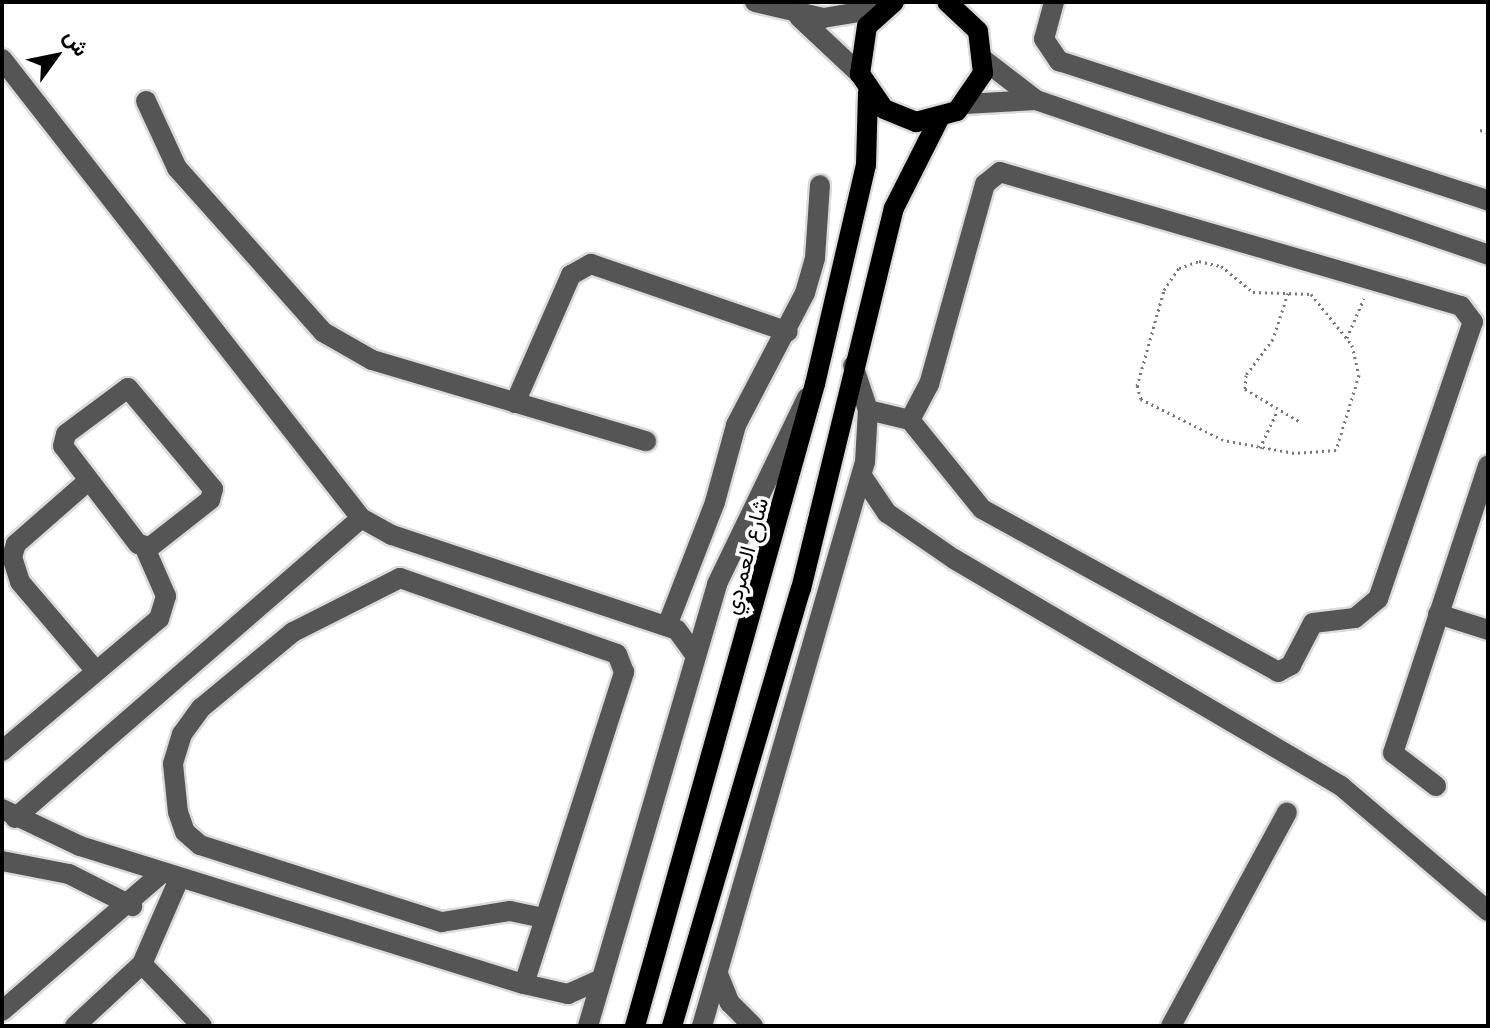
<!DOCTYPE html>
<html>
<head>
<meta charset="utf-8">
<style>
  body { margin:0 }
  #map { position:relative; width:1490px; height:1028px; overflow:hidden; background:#fff; font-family:"Fira Sans",Vazirmatn,sans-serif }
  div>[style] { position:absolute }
  .path>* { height:3px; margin-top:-1.5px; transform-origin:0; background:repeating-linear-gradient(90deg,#777 0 2px,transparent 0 6px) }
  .roads { filter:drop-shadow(2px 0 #dbdbdb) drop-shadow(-2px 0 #dbdbdb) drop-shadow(0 2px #dbdbdb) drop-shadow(0 -2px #dbdbdb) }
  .minor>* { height:20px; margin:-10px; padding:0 10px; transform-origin:10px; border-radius:10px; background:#555 }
  .major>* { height:20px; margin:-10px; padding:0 10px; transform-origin:10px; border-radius:10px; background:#000 }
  span { translate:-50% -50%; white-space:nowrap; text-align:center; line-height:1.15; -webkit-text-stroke:7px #fff; paint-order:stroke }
  .street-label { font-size:22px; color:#000 }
  .frame { position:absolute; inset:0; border:4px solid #000; pointer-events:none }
  .north { position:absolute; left:16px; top:16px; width:80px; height:80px; -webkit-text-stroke:6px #fff; paint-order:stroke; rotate:57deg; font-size:22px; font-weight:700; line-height:32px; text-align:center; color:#000 }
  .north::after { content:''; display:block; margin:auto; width:28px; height:36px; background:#000; clip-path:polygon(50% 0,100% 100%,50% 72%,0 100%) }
</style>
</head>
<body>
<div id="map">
  <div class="path">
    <div style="left:1480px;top:130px;width:8px;rotate:14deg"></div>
    <div style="left:1199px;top:261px;width:23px;rotate:13deg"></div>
    <div style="left:1221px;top:266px;width:41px;rotate:39.1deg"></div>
    <div style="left:1253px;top:292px;width:58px;rotate:2deg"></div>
    <div style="left:1311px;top:294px;width:65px;rotate:51.2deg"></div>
    <div style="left:1352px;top:345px;width:31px;rotate:77deg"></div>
    <div style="left:1359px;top:375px;width:78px;rotate:107deg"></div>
    <div style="left:1336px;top:450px;width:42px;rotate:175.9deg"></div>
    <div style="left:1294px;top:453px;width:72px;rotate:-169.6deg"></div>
    <div style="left:1223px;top:440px;width:92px;rotate:-153.4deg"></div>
    <div style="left:1141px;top:399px;width:14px;rotate:-107deg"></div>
    <div style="left:1137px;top:386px;width:100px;rotate:-74.3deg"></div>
    <div style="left:1164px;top:290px;width:27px;rotate:-56deg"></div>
    <div style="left:1179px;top:268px;width:21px;rotate:-19deg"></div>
    <div style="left:1288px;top:293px;width:48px;rotate:108.1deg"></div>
    <div style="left:1273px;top:339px;width:45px;rotate:126.9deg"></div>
    <div style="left:1246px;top:375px;width:14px;rotate:94deg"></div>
    <div style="left:1245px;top:389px;width:66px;rotate:30.8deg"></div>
    <div style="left:1347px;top:338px;width:43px;rotate:-67deg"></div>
    <div style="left:1260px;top:448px;width:40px;rotate:-65deg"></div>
  </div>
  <div class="roads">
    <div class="minor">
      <div style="left:755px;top:2px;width:70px;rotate:13.2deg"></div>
      <div style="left:823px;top:18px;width:62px;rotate:-9.3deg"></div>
      <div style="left:1054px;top:2px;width:38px;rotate:105deg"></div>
      <div style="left:1044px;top:39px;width:27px;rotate:56deg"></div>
      <div style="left:1059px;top:61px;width:451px;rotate:18deg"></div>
      <div style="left:799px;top:17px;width:83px;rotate:43.1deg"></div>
      <div style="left:2px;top:59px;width:583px;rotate:51.97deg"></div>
      <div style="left:361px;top:518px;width:35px;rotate:29deg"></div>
      <div style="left:392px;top:535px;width:300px;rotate:18.4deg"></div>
      <div style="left:677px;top:630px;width:32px;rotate:54deg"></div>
      <div style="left:984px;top:60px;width:66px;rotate:37.6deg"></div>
      <div style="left:1036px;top:100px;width:478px;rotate:18.9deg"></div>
      <div style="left:146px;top:101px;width:74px;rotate:65.2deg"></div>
      <div style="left:177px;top:168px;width:220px;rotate:48.3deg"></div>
      <div style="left:323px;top:332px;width:56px;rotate:29.7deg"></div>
      <div style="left:372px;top:360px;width:286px;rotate:16.5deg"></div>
      <div style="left:965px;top:104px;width:71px;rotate:-3.2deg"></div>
      <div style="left:128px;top:388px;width:132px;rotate:49.9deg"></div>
      <div style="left:213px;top:489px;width:11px;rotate:105deg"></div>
      <div style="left:210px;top:500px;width:76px;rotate:141.9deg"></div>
      <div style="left:150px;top:547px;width:12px;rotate:-166deg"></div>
      <div style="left:138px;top:544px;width:123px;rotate:-127.4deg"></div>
      <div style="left:63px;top:446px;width:12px;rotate:-76deg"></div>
      <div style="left:66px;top:434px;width:77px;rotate:-36.6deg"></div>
      <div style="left:515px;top:403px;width:140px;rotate:-66.4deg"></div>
      <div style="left:571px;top:275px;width:23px;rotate:-29deg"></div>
      <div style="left:591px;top:264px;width:208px;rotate:19deg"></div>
      <div style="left:868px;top:410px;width:43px;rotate:13.4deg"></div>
      <div style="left:910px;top:420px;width:114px;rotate:51deg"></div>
      <div style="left:982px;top:509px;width:338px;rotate:28.8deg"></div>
      <div style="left:1278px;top:672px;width:15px;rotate:-28deg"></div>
      <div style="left:1291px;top:665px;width:47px;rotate:-62.4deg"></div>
      <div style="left:1313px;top:623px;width:42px;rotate:-6.8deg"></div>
      <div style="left:1355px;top:618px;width:30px;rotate:-40deg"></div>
      <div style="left:1378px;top:599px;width:293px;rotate:-71.1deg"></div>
      <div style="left:1473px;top:322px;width:20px;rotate:-127deg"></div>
      <div style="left:1461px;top:306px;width:480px;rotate:-163.8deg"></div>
      <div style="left:1000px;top:172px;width:19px;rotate:141deg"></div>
      <div style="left:985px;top:184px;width:208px;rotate:105.6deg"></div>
      <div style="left:929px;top:384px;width:41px;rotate:117.8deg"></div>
      <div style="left:862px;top:476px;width:45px;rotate:56deg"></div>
      <div style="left:887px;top:513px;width:81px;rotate:34.5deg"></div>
      <div style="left:954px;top:559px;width:449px;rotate:30.4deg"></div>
      <div style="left:1341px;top:786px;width:193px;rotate:40.4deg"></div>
      <div style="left:88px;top:481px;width:96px;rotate:138.8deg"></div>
      <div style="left:16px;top:544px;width:14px;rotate:107deg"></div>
      <div style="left:12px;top:557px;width:26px;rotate:72deg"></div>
      <div style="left:20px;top:582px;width:117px;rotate:49.5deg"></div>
      <div style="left:1438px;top:614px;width:52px;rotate:17.7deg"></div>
      <div style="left:667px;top:626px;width:133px;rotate:-68.8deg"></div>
      <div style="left:715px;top:502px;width:80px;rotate:-74.7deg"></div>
      <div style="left:736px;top:425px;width:149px;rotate:-62.4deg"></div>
      <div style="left:805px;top:293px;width:36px;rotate:-74deg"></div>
      <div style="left:815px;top:258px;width:73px;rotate:-86.1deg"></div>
      <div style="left:2px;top:751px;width:205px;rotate:-40.1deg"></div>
      <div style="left:159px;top:619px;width:24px;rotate:-73deg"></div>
      <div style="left:166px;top:596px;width:55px;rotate:-113.7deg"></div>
      <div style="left:1436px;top:786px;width:54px;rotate:-142.5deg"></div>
      <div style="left:1393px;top:753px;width:303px;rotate:-71.7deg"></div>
      <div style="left:2px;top:809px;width:86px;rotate:25.4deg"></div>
      <div style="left:80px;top:846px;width:465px;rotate:17.3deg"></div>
      <div style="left:524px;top:984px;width:45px;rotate:12.8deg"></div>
      <div style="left:568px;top:994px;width:37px;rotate:-24deg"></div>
      <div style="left:15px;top:818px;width:458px;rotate:-40.9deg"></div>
      <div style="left:2px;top:861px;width:68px;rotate:11deg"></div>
      <div style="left:69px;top:874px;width:71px;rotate:26.9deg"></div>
      <div style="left:142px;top:964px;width:86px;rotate:45.9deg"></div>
      <div style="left:718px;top:974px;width:31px;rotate:68deg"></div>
      <div style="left:730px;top:1003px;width:33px;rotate:45deg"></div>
      <div style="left:524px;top:984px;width:328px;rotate:-72.2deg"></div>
      <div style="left:624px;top:672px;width:19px;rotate:-111deg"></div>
      <div style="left:617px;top:654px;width:230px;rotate:-160.7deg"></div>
      <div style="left:400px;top:578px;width:120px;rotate:153.2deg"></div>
      <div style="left:293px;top:632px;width:119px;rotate:140.4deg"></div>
      <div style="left:201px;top:708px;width:32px;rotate:126deg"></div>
      <div style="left:182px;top:734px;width:31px;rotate:107deg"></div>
      <div style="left:173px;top:764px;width:48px;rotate:84.1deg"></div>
      <div style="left:178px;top:812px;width:21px;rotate:71deg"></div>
      <div style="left:185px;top:832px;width:20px;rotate:41deg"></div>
      <div style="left:200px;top:845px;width:254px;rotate:17.7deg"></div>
      <div style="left:442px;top:922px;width:69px;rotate:-9.2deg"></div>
      <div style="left:510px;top:911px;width:34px;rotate:12deg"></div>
      <div style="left:2px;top:1011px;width:211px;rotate:-40.8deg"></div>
      <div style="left:75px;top:1026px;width:91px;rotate:-42.8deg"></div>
      <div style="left:142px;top:964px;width:93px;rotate:-66.5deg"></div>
      <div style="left:588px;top:1026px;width:460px;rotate:-73.7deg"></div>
      <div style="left:717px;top:584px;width:207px;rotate:-64.2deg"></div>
      <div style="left:702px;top:1026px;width:587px;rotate:-73.88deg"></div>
      <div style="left:865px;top:462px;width:52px;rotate:-86.7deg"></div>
      <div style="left:868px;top:410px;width:47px;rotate:-108.4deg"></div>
      <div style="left:1171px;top:1026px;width:243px;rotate:-61.5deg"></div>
    </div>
    <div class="major">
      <div style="left:894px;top:2px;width:36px;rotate:138deg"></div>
      <div style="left:867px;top:26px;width:49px;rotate:98.3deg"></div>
      <div style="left:860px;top:74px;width:42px;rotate:55.6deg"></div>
      <div style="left:884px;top:109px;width:35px;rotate:22deg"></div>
      <div style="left:916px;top:122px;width:42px;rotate:-15deg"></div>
      <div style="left:957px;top:111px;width:46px;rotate:-55.6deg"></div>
      <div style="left:983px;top:73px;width:42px;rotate:-96.8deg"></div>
      <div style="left:978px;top:31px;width:42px;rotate:-136.9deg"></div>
      <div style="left:635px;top:1026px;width:667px;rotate:-74.34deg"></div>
      <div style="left:815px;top:384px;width:225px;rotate:-76.9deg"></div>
      <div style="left:866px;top:165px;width:73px;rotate:-88.4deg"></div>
      <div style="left:672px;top:1026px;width:456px;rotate:-73.6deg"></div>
      <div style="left:801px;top:589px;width:392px;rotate:-76.3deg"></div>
      <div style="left:894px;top:208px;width:100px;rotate:-63.2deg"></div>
    </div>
  </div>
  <div class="street-label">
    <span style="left:746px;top:556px;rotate:-75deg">شارع العمردي</span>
  </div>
  <div class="frame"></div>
  <div class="north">ش</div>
</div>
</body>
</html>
